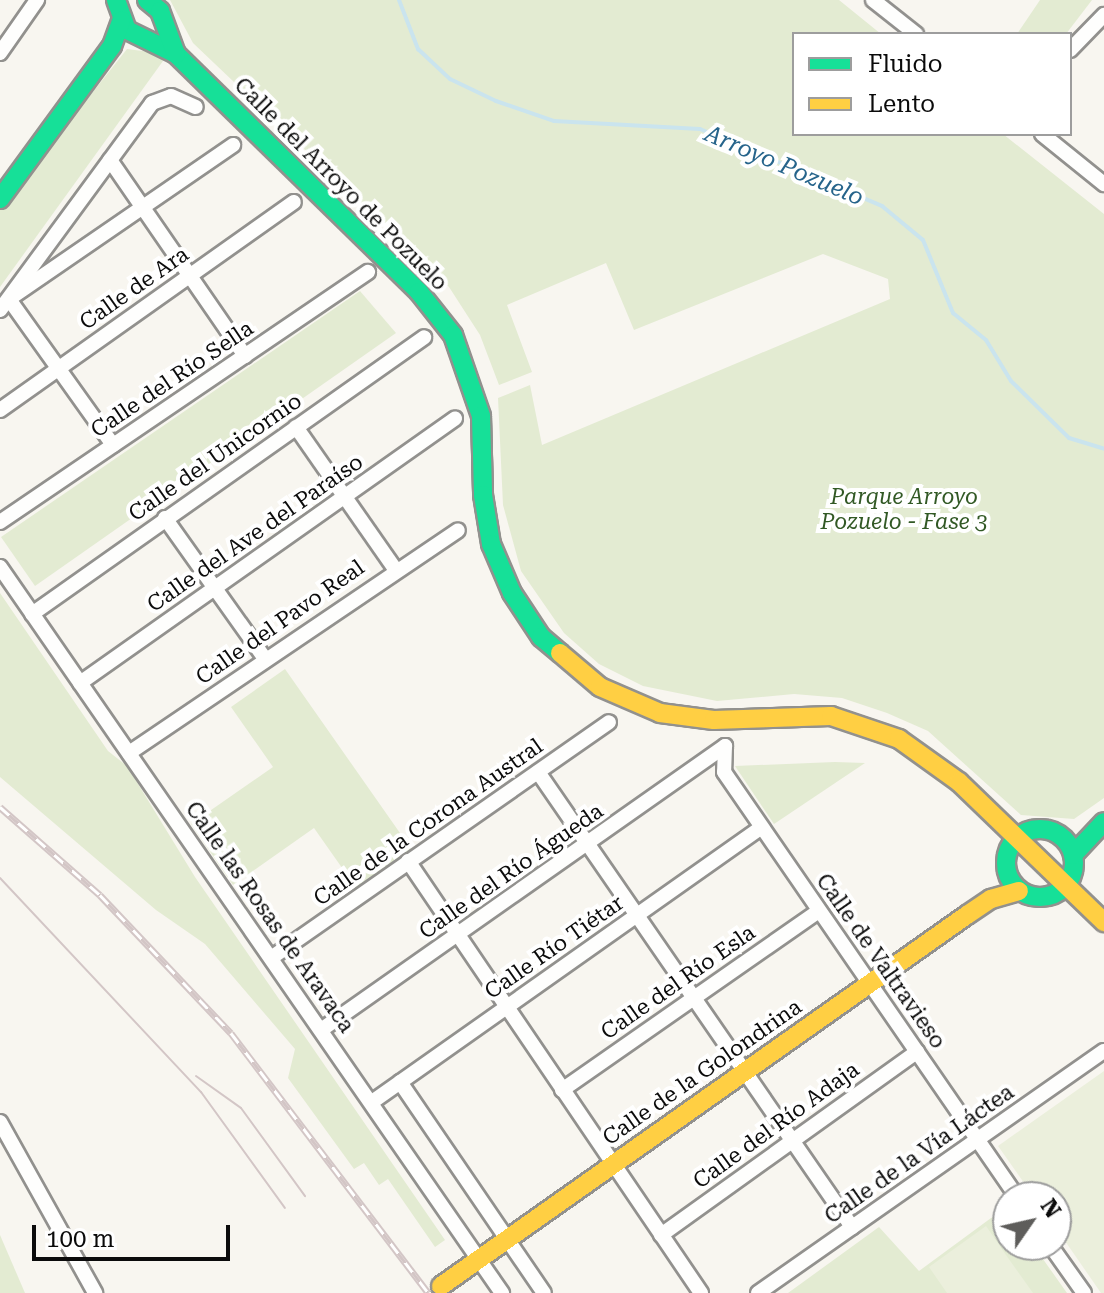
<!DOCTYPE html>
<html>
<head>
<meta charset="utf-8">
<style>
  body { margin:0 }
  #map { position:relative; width:1104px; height:1293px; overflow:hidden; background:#f8f6f0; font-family:"Roboto Serif",serif }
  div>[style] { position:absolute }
  .green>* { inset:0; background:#e3ebd2 }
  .pitch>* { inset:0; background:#ebefdc }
  .stream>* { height:4px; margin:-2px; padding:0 2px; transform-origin:2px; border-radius:2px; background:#cae4ee }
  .roads { filter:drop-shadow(2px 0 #92918e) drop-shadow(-2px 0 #92918e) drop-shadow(0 2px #92918e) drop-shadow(0 -2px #92918e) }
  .street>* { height:14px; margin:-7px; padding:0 7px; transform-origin:7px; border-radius:7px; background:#fefefd }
  .fast>* { height:18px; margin:-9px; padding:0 9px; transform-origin:9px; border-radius:9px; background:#16e098 }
  .fast>.ring { margin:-9px; padding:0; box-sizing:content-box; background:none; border:18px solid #16e098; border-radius:50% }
  .slow>* { height:18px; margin:-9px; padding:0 9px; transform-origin:9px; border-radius:9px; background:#ffcf43 }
  .tram>* { height:2px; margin:-1px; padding:0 1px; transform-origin:1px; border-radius:1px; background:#d3c6c6 }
  .rail>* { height:7px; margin-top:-3.5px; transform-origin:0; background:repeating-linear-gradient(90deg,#fff 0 12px,#d3c6c6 0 24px); box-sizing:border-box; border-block:2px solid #d3c6c6 }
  span { translate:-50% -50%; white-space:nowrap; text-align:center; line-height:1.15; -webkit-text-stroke:8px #fff; paint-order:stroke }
  .street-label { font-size:22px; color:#0b0b0b }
  .park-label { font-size:22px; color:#325925; font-style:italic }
  .water-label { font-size:24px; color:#26648b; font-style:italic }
  .legend { position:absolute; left:792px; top:32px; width:280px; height:104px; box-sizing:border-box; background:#fff; border:2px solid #9d9d9d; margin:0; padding:10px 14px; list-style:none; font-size:24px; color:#0b0b0b }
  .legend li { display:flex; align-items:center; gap:16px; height:40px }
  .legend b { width:40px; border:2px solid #9d9d9d }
  .north { position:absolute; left:992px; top:1181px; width:80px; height:80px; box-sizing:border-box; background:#fff; border:2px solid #9d9d9d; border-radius:50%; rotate:56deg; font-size:22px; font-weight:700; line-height:32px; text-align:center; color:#0b0b0b }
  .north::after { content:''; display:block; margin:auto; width:28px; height:36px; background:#5e5d5b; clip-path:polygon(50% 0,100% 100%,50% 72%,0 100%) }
  .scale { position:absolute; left:32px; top:1225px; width:198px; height:36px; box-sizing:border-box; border:4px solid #0b0b0b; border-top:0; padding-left:10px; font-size:24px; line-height:28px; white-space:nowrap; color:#0b0b0b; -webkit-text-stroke:6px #fff; paint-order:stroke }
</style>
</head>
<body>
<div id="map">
  <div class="green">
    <div style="clip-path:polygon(170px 0,839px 0,881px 34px,794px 34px,794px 134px,1003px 134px,1104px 214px,1104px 798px,1074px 819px,1021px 815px,928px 731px,887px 713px,842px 698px,794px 694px,717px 701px,643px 686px,599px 664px,564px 633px,521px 571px,503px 505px,498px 398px,530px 385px,542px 445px,890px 299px,888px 279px,823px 254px,634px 330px,606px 263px,507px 305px,532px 372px,499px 385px,480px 335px,449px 287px,193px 43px)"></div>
    <div style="clip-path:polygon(1040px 0,1092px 0,1066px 34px,1017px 34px)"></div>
    <div style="clip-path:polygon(127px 49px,158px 53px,163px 61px,0 287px,0 209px)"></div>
    <div style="clip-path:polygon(360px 291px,396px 333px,35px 586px,1px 537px)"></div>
    <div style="clip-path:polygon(0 593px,108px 751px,127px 766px,195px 877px,445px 1240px,435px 1247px,388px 1179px,379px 1185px,364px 1163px,354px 1169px,288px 1078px,295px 1049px,205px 944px,156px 910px,0 777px)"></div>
    <div style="clip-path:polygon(285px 669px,414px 853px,359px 892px,314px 828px,233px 885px,191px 824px,273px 767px,231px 707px)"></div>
    <div style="clip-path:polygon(835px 762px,865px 763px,774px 824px,735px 766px)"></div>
    <div style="clip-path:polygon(1006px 1207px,1008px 1245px,1033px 1245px,1067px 1293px,788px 1293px,879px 1227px,919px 1271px)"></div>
    <div style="clip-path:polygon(0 1235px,25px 1293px,0 1293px)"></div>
  </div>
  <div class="pitch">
    <div style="clip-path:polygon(1104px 1071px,1104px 1293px,1101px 1293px,1056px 1228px,1056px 1197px,1034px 1197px,998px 1146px)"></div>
    <div style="clip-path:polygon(986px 1226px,1006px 1255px,1033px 1293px,947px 1293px,929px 1267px)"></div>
  </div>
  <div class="stream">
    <div style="left:399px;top:0;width:53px;rotate:68.8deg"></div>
    <div style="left:418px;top:49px;width:44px;rotate:43.2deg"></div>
    <div style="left:450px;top:79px;width:51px;rotate:25.6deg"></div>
    <div style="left:496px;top:101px;width:61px;rotate:19deg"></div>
    <div style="left:554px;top:121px;width:146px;rotate:3.1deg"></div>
    <div style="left:700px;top:129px;width:198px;rotate:22.9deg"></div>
    <div style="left:882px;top:206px;width:53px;rotate:39.7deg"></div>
    <div style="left:923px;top:240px;width:79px;rotate:67.7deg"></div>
    <div style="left:953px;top:313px;width:43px;rotate:39.3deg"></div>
    <div style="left:986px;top:340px;width:48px;rotate:58.6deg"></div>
    <div style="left:1011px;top:381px;width:81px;rotate:44.5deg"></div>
    <div style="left:1069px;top:438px;width:37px;rotate:17deg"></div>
  </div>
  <div class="roads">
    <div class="street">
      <div style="left:873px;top:0;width:55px;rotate:38.3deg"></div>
      <div style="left:1070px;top:50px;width:49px;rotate:-45.8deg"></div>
      <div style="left:0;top:53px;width:65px;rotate:-55.1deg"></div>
      <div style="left:1042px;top:134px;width:80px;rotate:38.9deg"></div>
      <div style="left:110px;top:160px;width:238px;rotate:55.4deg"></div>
      <div style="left:0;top:310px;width:257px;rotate:-53.7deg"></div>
      <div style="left:152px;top:103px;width:20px;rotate:-20deg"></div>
      <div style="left:171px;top:96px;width:27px;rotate:24deg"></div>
      <div style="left:0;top:410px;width:360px;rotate:-35.3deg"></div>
      <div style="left:296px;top:427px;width:173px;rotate:55.1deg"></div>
      <div style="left:113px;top:445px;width:179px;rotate:-125.5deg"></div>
      <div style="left:9px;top:299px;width:272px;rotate:-34.5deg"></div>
      <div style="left:165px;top:518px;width:174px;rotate:54.6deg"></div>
      <div style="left:0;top:522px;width:445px;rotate:-34.2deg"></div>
      <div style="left:0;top:567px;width:883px;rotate:55.34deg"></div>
      <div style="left:32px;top:614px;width:480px;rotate:-35.2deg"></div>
      <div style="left:80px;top:683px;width:459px;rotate:-35.2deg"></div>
      <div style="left:725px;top:746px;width:26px;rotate:92deg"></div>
      <div style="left:724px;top:772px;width:516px;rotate:55.42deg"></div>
      <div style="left:129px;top:753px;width:397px;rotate:-34.1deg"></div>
      <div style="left:538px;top:772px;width:553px;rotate:55.39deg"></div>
      <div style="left:408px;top:861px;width:522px;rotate:55.85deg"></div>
      <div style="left:271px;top:958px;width:412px;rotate:-34.9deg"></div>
      <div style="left:321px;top:1030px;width:494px;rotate:-35.1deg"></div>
      <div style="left:400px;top:1082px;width:255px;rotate:55.7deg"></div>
      <div style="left:562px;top:1090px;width:313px;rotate:-34.9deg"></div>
      <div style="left:372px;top:1102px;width:476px;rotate:-35.2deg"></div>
      <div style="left:0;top:1122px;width:196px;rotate:60.9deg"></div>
      <div style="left:661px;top:1235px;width:315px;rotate:-35.6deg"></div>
      <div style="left:1050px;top:1245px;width:59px;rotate:54.7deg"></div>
      <div style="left:758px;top:1293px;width:422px;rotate:-35deg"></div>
    </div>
    <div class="fast">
      <div style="left:116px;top:0;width:32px;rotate:70deg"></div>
      <div style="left:127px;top:30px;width:55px;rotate:26.1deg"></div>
      <div style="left:176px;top:54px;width:340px;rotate:44.4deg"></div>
      <div style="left:419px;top:292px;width:55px;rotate:51.7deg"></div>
      <div style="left:453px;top:335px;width:86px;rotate:70.9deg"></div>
      <div style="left:481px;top:416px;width:79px;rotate:88.5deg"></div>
      <div style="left:483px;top:495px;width:50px;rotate:80.7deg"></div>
      <div style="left:491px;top:544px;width:53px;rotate:66.8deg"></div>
      <div style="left:512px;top:593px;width:53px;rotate:56.6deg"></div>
      <div style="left:541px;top:637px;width:25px;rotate:40deg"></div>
      <div style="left:147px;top:0;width:17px;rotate:40deg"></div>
      <div style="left:160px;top:11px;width:46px;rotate:69.6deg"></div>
      <div style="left:0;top:199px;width:190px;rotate:-53.8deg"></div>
      <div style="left:112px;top:46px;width:27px;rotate:-70deg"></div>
      <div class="ring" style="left:1006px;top:829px;width:50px;height:50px"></div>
      <div style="left:1073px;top:855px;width:45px;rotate:-46.8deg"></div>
    </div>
    <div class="slow">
      <div style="left:560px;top:653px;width:52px;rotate:40.4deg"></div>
      <div style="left:600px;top:687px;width:65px;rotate:23.4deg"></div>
      <div style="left:660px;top:713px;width:54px;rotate:7.4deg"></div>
      <div style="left:714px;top:720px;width:117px;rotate:-2deg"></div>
      <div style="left:831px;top:716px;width:72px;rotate:18.7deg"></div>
      <div style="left:899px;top:739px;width:74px;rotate:35.6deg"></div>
      <div style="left:959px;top:782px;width:202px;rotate:44deg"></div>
      <div style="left:441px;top:1286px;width:644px;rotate:-35.2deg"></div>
      <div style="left:967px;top:915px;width:29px;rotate:-34deg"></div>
      <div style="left:991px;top:899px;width:29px;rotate:-16deg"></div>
    </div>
  </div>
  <div class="tram">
    <div style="left:0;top:878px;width:294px;rotate:46.8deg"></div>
    <div style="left:201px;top:1092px;width:143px;rotate:54.1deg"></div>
    <div style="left:196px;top:1076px;width:55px;rotate:35.4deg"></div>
    <div style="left:241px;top:1108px;width:109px;rotate:54deg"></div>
  </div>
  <div class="rail">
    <div style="left:0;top:807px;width:133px;rotate:41.3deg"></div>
    <div style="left:100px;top:895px;width:190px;rotate:46.5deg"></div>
    <div style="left:231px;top:1033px;width:326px;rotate:52.8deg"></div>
  </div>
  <div class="street-label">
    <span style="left:341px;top:184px;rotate:45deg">Calle del Arroyo de Pozuelo</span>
    <span style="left:134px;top:288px;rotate:-35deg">Calle de Ara</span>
    <span style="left:172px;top:379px;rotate:-34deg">Calle del Río Sella</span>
    <span style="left:215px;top:457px;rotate:-35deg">Calle del Unicornio</span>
    <span style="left:255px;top:533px;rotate:-35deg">Calle del Ave del Paraíso</span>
    <span style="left:280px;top:622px;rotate:-35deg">Calle del Pavo Real</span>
    <span style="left:428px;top:822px;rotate:-35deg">Calle de la Corona Austral</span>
    <span style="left:511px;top:871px;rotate:-35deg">Calle del Río Águeda</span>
    <span style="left:270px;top:917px;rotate:55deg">Calle las Rosas de Aravaca</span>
    <span style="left:554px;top:947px;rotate:-35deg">Calle Río Tiétar</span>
    <span style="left:881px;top:961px;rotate:55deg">Calle de Valtravieso</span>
    <span style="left:678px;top:982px;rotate:-35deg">Calle del Río Esla</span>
    <span style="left:702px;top:1072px;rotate:-35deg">Calle de la Golondrina</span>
    <span style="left:776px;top:1125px;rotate:-36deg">Calle del Río Adaja</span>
    <span style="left:919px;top:1154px;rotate:-35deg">Calle de la Vía Láctea</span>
  </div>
  <div class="park-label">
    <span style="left:904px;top:509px">Parque Arroyo<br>Pozuelo - Fase 3</span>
  </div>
  <div class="water-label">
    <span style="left:784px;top:166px;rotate:23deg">Arroyo Pozuelo</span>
  </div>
  <ul class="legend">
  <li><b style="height:10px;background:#16e098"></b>Fluido</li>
  <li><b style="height:10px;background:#ffcf43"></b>Lento</li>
  </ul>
  <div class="north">N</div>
  <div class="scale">100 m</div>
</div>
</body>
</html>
